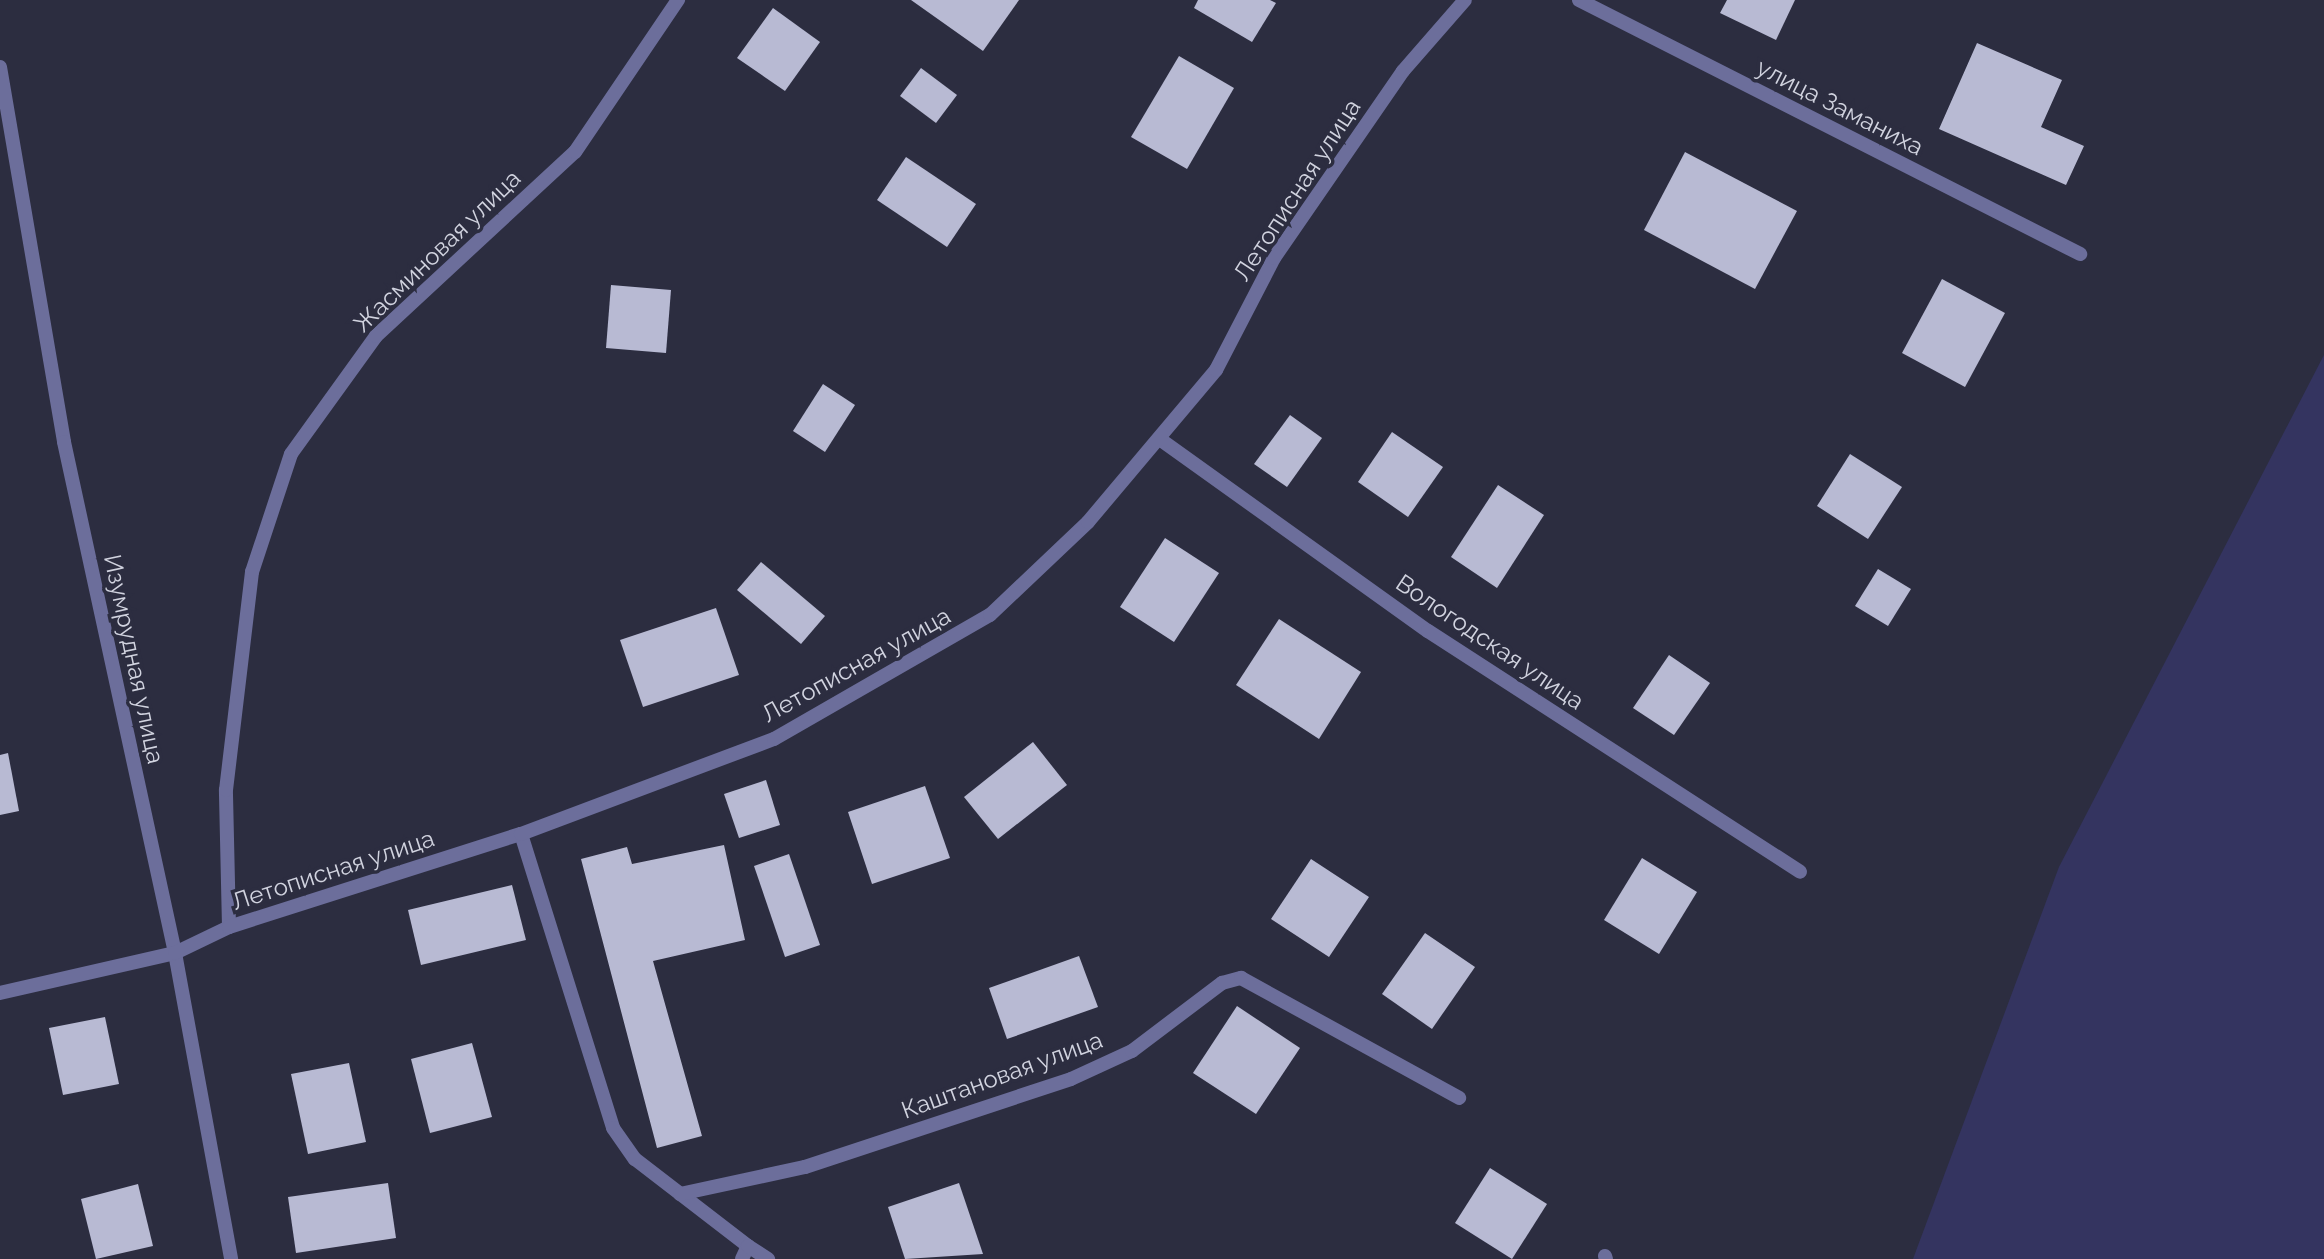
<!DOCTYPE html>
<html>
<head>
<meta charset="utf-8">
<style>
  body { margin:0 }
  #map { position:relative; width:2324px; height:1259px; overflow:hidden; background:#2c2d40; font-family:Raleway,sans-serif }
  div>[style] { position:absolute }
  .green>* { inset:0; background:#343460 }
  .building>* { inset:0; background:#b8bad3 }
  .service>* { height:14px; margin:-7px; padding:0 7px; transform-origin:7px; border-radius:7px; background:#6c6e9b }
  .minor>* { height:14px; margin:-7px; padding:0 7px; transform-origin:7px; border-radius:7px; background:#6c6e9b }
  span { translate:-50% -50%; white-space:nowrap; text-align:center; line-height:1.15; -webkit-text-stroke:7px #2c2d40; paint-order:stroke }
  .street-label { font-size:24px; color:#d1d3df }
</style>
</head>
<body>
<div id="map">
  <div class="green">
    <div style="clip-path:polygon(2324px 355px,2324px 1259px,1913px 1259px,2059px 867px)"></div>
  </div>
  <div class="building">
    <div style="clip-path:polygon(911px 0,1019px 0,983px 51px)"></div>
    <div style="clip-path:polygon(1198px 0,1270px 0,1276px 3px,1252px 42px,1194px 8px)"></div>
    <div style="clip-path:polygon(1727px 0,1795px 0,1776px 40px,1720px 13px)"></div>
    <div style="clip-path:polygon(773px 8px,820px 42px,785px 91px,737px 58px)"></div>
    <div style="clip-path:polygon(1977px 43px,2062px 80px,2041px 127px,2084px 146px,2066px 185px,1939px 129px)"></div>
    <div style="clip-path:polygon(1179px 56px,1234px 88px,1187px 169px,1131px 137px)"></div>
    <div style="clip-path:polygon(921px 68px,957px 95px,936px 123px,900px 96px)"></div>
    <div style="clip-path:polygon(1685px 152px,1797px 211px,1755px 289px,1644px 230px)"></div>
    <div style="clip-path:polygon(906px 157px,976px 204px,947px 247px,877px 200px)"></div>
    <div style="clip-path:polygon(1942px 279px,2005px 313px,1965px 387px,1902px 353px)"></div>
    <div style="clip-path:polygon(611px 285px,671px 290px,666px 353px,606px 348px)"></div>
    <div style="clip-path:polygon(823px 384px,855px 405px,825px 452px,793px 431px)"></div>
    <div style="clip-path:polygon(1290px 415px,1322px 438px,1287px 487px,1254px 464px)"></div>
    <div style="clip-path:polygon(1392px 432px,1443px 467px,1408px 517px,1358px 482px)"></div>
    <div style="clip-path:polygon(1850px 454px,1902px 487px,1868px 539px,1817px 506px)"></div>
    <div style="clip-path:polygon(1498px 485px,1544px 515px,1497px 588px,1451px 557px)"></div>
    <div style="clip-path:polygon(1165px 538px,1219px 573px,1174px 642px,1120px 607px)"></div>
    <div style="clip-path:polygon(761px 562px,825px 616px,801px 644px,737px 590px)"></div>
    <div style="clip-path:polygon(1878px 569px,1911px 589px,1888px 626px,1855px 606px)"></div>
    <div style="clip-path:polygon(716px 608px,739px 675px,643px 707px,620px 640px)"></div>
    <div style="clip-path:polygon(1279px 619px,1361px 672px,1319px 739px,1236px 685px)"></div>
    <div style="clip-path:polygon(1669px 655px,1710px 683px,1674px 735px,1633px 708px)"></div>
    <div style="clip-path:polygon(1033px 742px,1067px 785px,998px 839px,964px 797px)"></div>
    <div style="clip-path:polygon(8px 753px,19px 811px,0 815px,0 755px)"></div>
    <div style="clip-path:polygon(766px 780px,780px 825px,739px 838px,724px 794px)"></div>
    <div style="clip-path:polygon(925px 786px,950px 858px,872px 884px,848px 812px)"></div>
    <div style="clip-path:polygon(724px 845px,745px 940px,653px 961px,702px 1136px,657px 1148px,581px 859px,627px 847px,632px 864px)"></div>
    <div style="clip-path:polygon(789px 854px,820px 945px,785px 957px,754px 866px)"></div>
    <div style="clip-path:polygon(1642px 858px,1697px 892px,1659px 954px,1604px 920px)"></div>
    <div style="clip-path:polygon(1311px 859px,1369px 897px,1329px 957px,1271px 919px)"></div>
    <div style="clip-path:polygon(512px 885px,526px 940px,421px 965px,408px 910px)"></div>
    <div style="clip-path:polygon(1425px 933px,1475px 967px,1432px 1029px,1382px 994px)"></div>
    <div style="clip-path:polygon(1079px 956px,1098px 1007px,1007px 1039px,989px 988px)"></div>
    <div style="clip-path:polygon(1237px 1006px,1300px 1048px,1256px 1114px,1193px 1073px)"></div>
    <div style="clip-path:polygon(105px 1017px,119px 1084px,63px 1095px,49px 1028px)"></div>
    <div style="clip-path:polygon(472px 1043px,492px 1117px,430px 1133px,411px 1059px)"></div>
    <div style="clip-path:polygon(349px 1063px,366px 1142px,308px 1154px,291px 1074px)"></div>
    <div style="clip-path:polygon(1490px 1168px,1547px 1204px,1512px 1259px,1455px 1223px)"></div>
    <div style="clip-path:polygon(388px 1183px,396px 1238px,296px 1253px,288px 1197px)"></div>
    <div style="clip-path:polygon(959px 1183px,983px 1254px,905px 1259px,888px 1207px)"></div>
    <div style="clip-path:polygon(138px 1184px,153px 1246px,96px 1259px,81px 1199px)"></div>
  </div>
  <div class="service">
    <div style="left:1605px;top:1256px;width:3px;rotate:72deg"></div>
  </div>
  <div class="minor">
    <div style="left:1579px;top:0;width:562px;rotate:26.88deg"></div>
    <div style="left:0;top:67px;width:380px;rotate:80.3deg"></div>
    <div style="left:64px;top:442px;width:523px;rotate:77.74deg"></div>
    <div style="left:175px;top:953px;width:311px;rotate:79.6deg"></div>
    <div style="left:1161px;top:440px;width:328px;rotate:35.6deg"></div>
    <div style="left:1428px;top:631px;width:443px;rotate:32.9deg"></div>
    <div style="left:521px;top:834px;width:308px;rotate:72.6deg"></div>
    <div style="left:613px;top:1128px;width:38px;rotate:55deg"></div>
    <div style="left:635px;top:1159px;width:143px;rotate:37.6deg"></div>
    <div style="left:748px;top:1246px;width:14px;rotate:115deg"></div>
    <div style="left:229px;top:927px;width:137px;rotate:-91.3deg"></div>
    <div style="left:226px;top:790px;width:220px;rotate:-83.2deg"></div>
    <div style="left:252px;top:572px;width:124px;rotate:-71.7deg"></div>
    <div style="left:291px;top:454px;width:145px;rotate:-54.2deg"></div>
    <div style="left:376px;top:336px;width:271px;rotate:-42.8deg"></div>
    <div style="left:575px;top:152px;width:184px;rotate:-55.9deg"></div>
    <div style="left:0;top:993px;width:180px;rotate:-12.9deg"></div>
    <div style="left:175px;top:953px;width:60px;rotate:-25.7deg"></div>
    <div style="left:229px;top:927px;width:306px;rotate:-17.7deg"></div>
    <div style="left:521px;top:834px;width:270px;rotate:-20.6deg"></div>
    <div style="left:774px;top:739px;width:249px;rotate:-29.9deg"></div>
    <div style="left:990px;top:615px;width:135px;rotate:-43.5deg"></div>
    <div style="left:1088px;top:522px;width:199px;rotate:-49.9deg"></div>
    <div style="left:1216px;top:370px;width:126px;rotate:-62.6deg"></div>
    <div style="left:1274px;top:258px;width:227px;rotate:-55.4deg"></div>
    <div style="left:1403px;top:71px;width:94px;rotate:-48.9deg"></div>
    <div style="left:680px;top:1194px;width:128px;rotate:-12.2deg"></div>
    <div style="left:805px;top:1167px;width:280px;rotate:-18.3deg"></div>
    <div style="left:1071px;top:1079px;width:67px;rotate:-24.7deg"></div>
    <div style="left:1132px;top:1051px;width:113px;rotate:-37.1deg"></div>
    <div style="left:1222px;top:983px;width:20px;rotate:-15deg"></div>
    <div style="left:1241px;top:978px;width:249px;rotate:28.8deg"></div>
    <div style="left:748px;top:1246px;width:24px;rotate:33deg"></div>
  </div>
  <div class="street-label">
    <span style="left:1840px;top:107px;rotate:27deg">улица Заманиха</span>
    <span style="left:1297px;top:190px;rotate:-57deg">Летописная улица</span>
    <span style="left:437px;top:251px;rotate:-44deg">Жасминовая улица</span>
    <span style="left:1490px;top:642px;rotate:34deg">Вологодская улица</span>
    <span style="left:134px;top:659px;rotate:78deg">Изумрудная улица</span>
    <span style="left:856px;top:665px;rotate:-29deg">Летописная улица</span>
    <span style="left:333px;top:870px;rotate:-18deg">Летописная улица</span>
    <span style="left:1002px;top:1075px;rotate:-20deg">Каштановая улица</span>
  </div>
</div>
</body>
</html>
